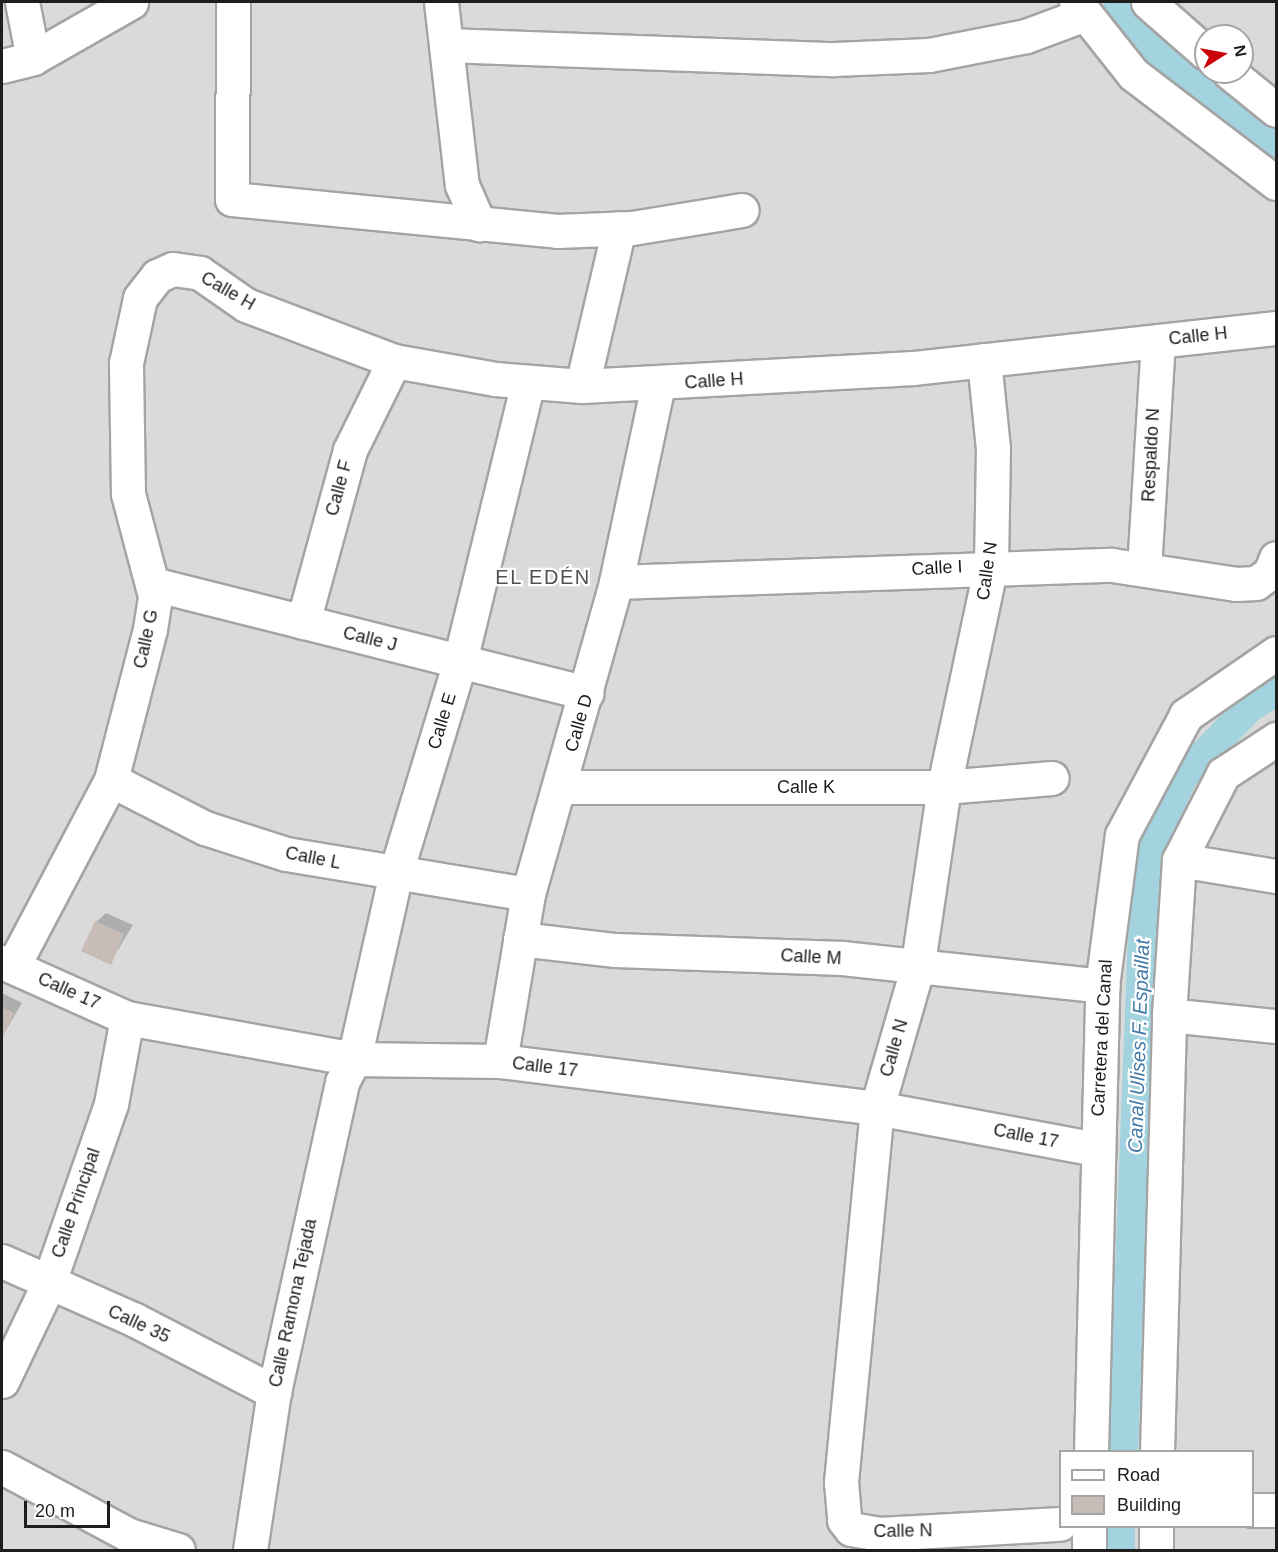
<!DOCTYPE html>
<html>
<head>
<meta charset="utf-8">
<style>
  body { margin:0 }
  #map { position:relative; width:1278px; height:1552px; overflow:hidden; background:#efeae3; font-family:Arial,sans-serif }
  div>[style] { position:absolute }
  .residential>* { inset:0; background:#dbdada }
  .shadow>* { inset:0; background:#0003 }
  .canal>* { height:30px; margin:-15px; padding:0 15px; transform-origin:15px; border-radius:15px; background:#a2d3de }
  .building>* { inset:0; background:#c7bcb6 }
  .roads { filter:drop-shadow(2px 0 #a4a4a4) drop-shadow(-2px 0 #a4a4a4) drop-shadow(0 2px #a4a4a4) drop-shadow(0 -2px #a4a4a4) }
  .street>* { height:33px; margin:-16.5px; padding:0 16.5px; transform-origin:16.5px; border-radius:16.5px; background:#fff }
  span { translate:-50% -50%; white-space:nowrap; text-align:center; line-height:1.15; -webkit-text-stroke:4.5px #fff; paint-order:stroke }
  .street-label { font-size:18px; color:#1d1d1d }
  .neighbourhood-label { font-size:20px; color:#505050; letter-spacing:1.5px }
  .water-label { font-size:20px; color:#447aa8; font-style:italic }
  .frame { position:absolute; inset:0; border:3px solid #1d1d1d; pointer-events:none }
  .legend { position:absolute; left:1059px; top:1450px; width:195px; height:78px; box-sizing:border-box; background:#fff; border:2px solid #a5a5a5; margin:0; padding:8px 10px; list-style:none; font-size:18px; color:#1d1d1d }
  .legend li { display:flex; align-items:center; gap:12px; height:30px }
  .legend b { width:30px; border:2px solid #a5a5a5 }
  .north { position:absolute; left:1194px; top:24px; width:60px; height:60px; box-sizing:border-box; background:#fff; border:2px solid #a5a5a5; border-radius:50%; rotate:79deg; font-size:16px; font-weight:700; line-height:24px; text-align:center; color:#1d1d1d }
  .north::after { content:''; display:block; margin:auto; width:21px; height:27px; background:#cb0008; clip-path:polygon(50% 0,100% 100%,50% 72%,0 100%) }
  .scale { position:absolute; left:24px; top:1501px; width:86px; height:27px; box-sizing:border-box; border:3px solid #1d1d1d; border-top:0; padding-left:8px; font-size:18px; line-height:21px; white-space:nowrap; color:#1d1d1d; -webkit-text-stroke:4px #fff; paint-order:stroke }
</style>
</head>
<body>
<div id="map">
  <div class="residential">
    <div style="clip-path:polygon(evenodd,2px 2px,1276px 2px,1276px 1550px,2px 1550px,2px 2px,1206px 36px,1242px 36px,1242px 72px,1206px 72px,1206px 36px,2px 2px,1060px 1452px,1252px 1452px,1252px 1526px,1060px 1526px,1060px 1452px)"></div>
  </div>
  <div class="shadow">
    <div style="clip-path:polygon(106px 913px,133px 925px,110px 963px,96px 922px)"></div>
    <div style="clip-path:polygon(2px 993px,22px 1003px,2px 1037px)"></div>
  </div>
  <div class="canal">
    <div style="left:1118px;top:2px;width:56px;rotate:56.6deg"></div>
    <div style="left:1149px;top:49px;width:159px;rotate:37.1deg"></div>
    <div style="left:1123px;top:1452px;width:596px;rotate:-87.79deg"></div>
    <div style="left:1146px;top:856px;width:88px;rotate:-65.2deg"></div>
    <div style="left:1183px;top:776px;width:96px;rotate:-45.8deg"></div>
    <div style="left:1250px;top:707px;width:31px;rotate:-32deg"></div>
    <div style="left:1120px;top:1550px;width:24px;rotate:-90deg"></div>
  </div>
  <div class="building">
    <div style="clip-path:polygon(95px 921px,124px 934px,111px 965px,81px 951px)"></div>
    <div style="clip-path:polygon(2px 1007px,14px 1013px,2px 1039px)"></div>
  </div>
  <div class="roads">
    <div class="street">
      <div style="left:22px;top:2px;width:57px;rotate:78.9deg"></div>
      <div style="left:233px;top:2px;width:197px;rotate:90.3deg"></div>
      <div style="left:232px;top:199px;width:327px;rotate:5.6deg"></div>
      <div style="left:557px;top:231px;width:75px;rotate:-2.3deg"></div>
      <div style="left:632px;top:228px;width:111px;rotate:-9.3deg"></div>
      <div style="left:441px;top:2px;width:184px;rotate:83.5deg"></div>
      <div style="left:462px;top:185px;width:43px;rotate:66.4deg"></div>
      <div style="left:1076px;top:2px;width:92px;rotate:51.6deg"></div>
      <div style="left:1133px;top:74px;width:180px;rotate:37.3deg"></div>
      <div style="left:1148px;top:2px;width:77px;rotate:41.3deg"></div>
      <div style="left:446px;top:45px;width:388px;rotate:2.1deg"></div>
      <div style="left:834px;top:59px;width:95px;rotate:-2.4deg"></div>
      <div style="left:929px;top:55px;width:99px;rotate:-11.1deg"></div>
      <div style="left:1026px;top:36px;width:63px;rotate:-20.4deg"></div>
      <div style="left:2px;top:66px;width:32px;rotate:-14deg"></div>
      <div style="left:33px;top:58px;width:113px;rotate:-29.7deg"></div>
      <div style="left:1229px;top:72px;width:60px;rotate:39deg"></div>
      <div style="left:984px;top:360px;width:89px;rotate:84.2deg"></div>
      <div style="left:993px;top:449px;width:116px;rotate:91deg"></div>
      <div style="left:991px;top:565px;width:227px;rotate:102deg"></div>
      <div style="left:944px;top:787px;width:184px;rotate:98.4deg"></div>
      <div style="left:917px;top:969px;width:145px;rotate:106.1deg"></div>
      <div style="left:877px;top:1108px;width:376px;rotate:95.5deg"></div>
      <div style="left:841px;top:1482px;width:38px;rotate:85deg"></div>
      <div style="left:844px;top:1520px;width:11px;rotate:52deg"></div>
      <div style="left:851px;top:1529px;width:28px;rotate:10deg"></div>
      <div style="left:879px;top:1534px;width:181px;rotate:-3.2deg"></div>
      <div style="left:582px;top:386px;width:162px;rotate:-76.8deg"></div>
      <div style="left:1144px;top:569px;width:228px;rotate:-86.5deg"></div>
      <div style="left:616px;top:582px;width:496px;rotate:-2deg"></div>
      <div style="left:1112px;top:565px;width:125px;rotate:8.7deg"></div>
      <div style="left:1236px;top:584px;width:20px;rotate:-3deg"></div>
      <div style="left:1256px;top:583px;width:17px;rotate:-36deg"></div>
      <div style="left:1270px;top:573px;width:16px;rotate:-68deg"></div>
      <div style="left:153px;top:584px;width:447px;rotate:14.1deg"></div>
      <div style="left:303px;top:622px;width:178px;rotate:-74.7deg"></div>
      <div style="left:350px;top:450px;width:99px;rotate:-63.7deg"></div>
      <div style="left:111px;top:780px;width:106px;rotate:27.1deg"></div>
      <div style="left:205px;top:828px;width:85px;rotate:17.8deg"></div>
      <div style="left:286px;top:854px;width:245px;rotate:9.4deg"></div>
      <div style="left:561px;top:787px;width:383px"></div>
      <div style="left:944px;top:787px;width:108px;rotate:-4.8deg"></div>
      <div style="left:1179px;top:860px;width:98px;rotate:9.4deg"></div>
      <div style="left:520px;top:939px;width:96px;rotate:6.6deg"></div>
      <div style="left:615px;top:950px;width:227px;rotate:2deg"></div>
      <div style="left:842px;top:958px;width:262px;rotate:6.1deg"></div>
      <div style="left:2px;top:962px;width:137px;rotate:24.1deg"></div>
      <div style="left:127px;top:1018px;width:231px;rotate:10.2deg"></div>
      <div style="left:354px;top:1059px;width:146px;rotate:0.8deg"></div>
      <div style="left:500px;top:1061px;width:380px;rotate:7.1deg"></div>
      <div style="left:877px;top:1108px;width:224px;rotate:10.6deg"></div>
      <div style="left:13px;top:966px;width:210px;rotate:-62.2deg"></div>
      <div style="left:111px;top:780px;width:156px;rotate:-75.5deg"></div>
      <div style="left:150px;top:629px;width:33px;rotate:-81deg"></div>
      <div style="left:155px;top:596px;width:106px;rotate:-104.8deg"></div>
      <div style="left:128px;top:494px;width:131px;rotate:-90.9deg"></div>
      <div style="left:126px;top:363px;width:66px;rotate:-77.8deg"></div>
      <div style="left:140px;top:298px;width:28px;rotate:-52deg"></div>
      <div style="left:157px;top:276px;width:17px;rotate:-24deg"></div>
      <div style="left:173px;top:269px;width:27px;rotate:8deg"></div>
      <div style="left:200px;top:273px;width:56px;rotate:34.8deg"></div>
      <div style="left:246px;top:305px;width:158px;rotate:20.7deg"></div>
      <div style="left:394px;top:361px;width:103px;rotate:10.1deg"></div>
      <div style="left:495px;top:379px;width:87px;rotate:4.6deg"></div>
      <div style="left:582px;top:386px;width:331px;rotate:-3.1deg"></div>
      <div style="left:913px;top:368px;width:365px;rotate:-6.3deg"></div>
      <div style="left:1169px;top:1015px;width:108px;rotate:5.9deg"></div>
      <div style="left:500px;top:1061px;width:169px;rotate:-80.5deg"></div>
      <div style="left:528px;top:894px;width:324px;rotate:-74.2deg"></div>
      <div style="left:616px;top:582px;width:202px;rotate:-78deg"></div>
      <div style="left:2px;top:1261px;width:145px;rotate:23.9deg"></div>
      <div style="left:135px;top:1320px;width:157px;rotate:27.4deg"></div>
      <div style="left:2px;top:1381px;width:106px;rotate:-64.4deg"></div>
      <div style="left:48px;top:1285px;width:192px;rotate:-70.8deg"></div>
      <div style="left:111px;top:1104px;width:87px;rotate:-79.5deg"></div>
      <div style="left:1091px;top:1452px;width:466px;rotate:-88.6deg"></div>
      <div style="left:1102px;top:986px;width:152px;rotate:-82.5deg"></div>
      <div style="left:1122px;top:835px;width:136px;rotate:-61.9deg"></div>
      <div style="left:1186px;top:715px;width:109px;rotate:-34.6deg"></div>
      <div style="left:1157px;top:1452px;width:437px;rotate:-88.4deg"></div>
      <div style="left:1169px;top:1015px;width:155px;rotate:-86.3deg"></div>
      <div style="left:1179px;top:860px;width:97px;rotate:-62.9deg"></div>
      <div style="left:1223px;top:774px;width:64px;rotate:-33.4deg"></div>
      <div style="left:2px;top:1467px;width:144px;rotate:28.2deg"></div>
      <div style="left:129px;top:1535px;width:51px;rotate:17deg"></div>
      <div style="left:1252px;top:1510px;width:24px"></div>
      <div style="left:1089px;top:1526px;width:24px;rotate:90deg"></div>
      <div style="left:1156px;top:1526px;width:24px;rotate:90deg"></div>
      <div style="left:250px;top:1550px;width:160px;rotate:-81.4deg"></div>
      <div style="left:274px;top:1392px;width:317px;rotate:-77.6deg"></div>
      <div style="left:342px;top:1082px;width:26px;rotate:-62deg"></div>
      <div style="left:354px;top:1059px;width:192px;rotate:-77.3deg"></div>
      <div style="left:396px;top:872px;width:220px;rotate:-73.1deg"></div>
      <div style="left:460px;top:661px;width:287px;rotate:-76.3deg"></div>
    </div>
  </div>
  <div class="street-label">
    <span style="left:228px;top:291px;rotate:30deg">Calle H</span>
    <span style="left:1198px;top:336px;rotate:-6deg">Calle H</span>
    <span style="left:714px;top:381px;rotate:-4deg">Calle H</span>
    <span style="left:1151px;top:455px;rotate:-87deg">Respaldo N</span>
    <span style="left:339px;top:488px;rotate:-75deg">Calle F</span>
    <span style="left:937px;top:568px;rotate:-3deg">Calle I</span>
    <span style="left:987px;top:571px;rotate:-82deg">Calle N</span>
    <span style="left:146px;top:639px;rotate:-78deg">Calle G</span>
    <span style="left:370px;top:639px;rotate:14deg">Calle J</span>
    <span style="left:442px;top:721px;rotate:-73deg">Calle E</span>
    <span style="left:579px;top:723px;rotate:-74deg">Calle D</span>
    <span style="left:806px;top:787px">Calle K</span>
    <span style="left:313px;top:858px;rotate:11deg">Calle L</span>
    <span style="left:811px;top:957px;rotate:3deg">Calle M</span>
    <span style="left:69px;top:991px;rotate:24deg">Calle 17</span>
    <span style="left:1102px;top:1038px;rotate:-87deg">Carretera del Canal</span>
    <span style="left:894px;top:1048px;rotate:-74deg">Calle N</span>
    <span style="left:545px;top:1067px;rotate:7deg">Calle 17</span>
    <span style="left:1026px;top:1136px;rotate:11deg">Calle 17</span>
    <span style="left:76px;top:1203px;rotate:-71deg">Calle Principal</span>
    <span style="left:293px;top:1303px;rotate:-78deg">Calle Ramona Tejada</span>
    <span style="left:139px;top:1324px;rotate:25deg">Calle 35</span>
    <span style="left:903px;top:1531px;rotate:-1deg">Calle N</span>
  </div>
  <div class="neighbourhood-label">
    <span style="left:543px;top:577px">EL EDÉN</span>
  </div>
  <div class="water-label">
    <span style="left:1139px;top:1046px;rotate:-88deg">Canal Ulises F. Espaillat</span>
  </div>
  <div class="frame"></div>
  <ul class="legend">
  <li><b style="height:8px;background:#fff"></b>Road</li>
  <li><b style="height:16px;background:#c7bcb6"></b>Building</li>
  </ul>
  <div class="north">N</div>
  <div class="scale">20 m</div>
</div>
</body>
</html>
